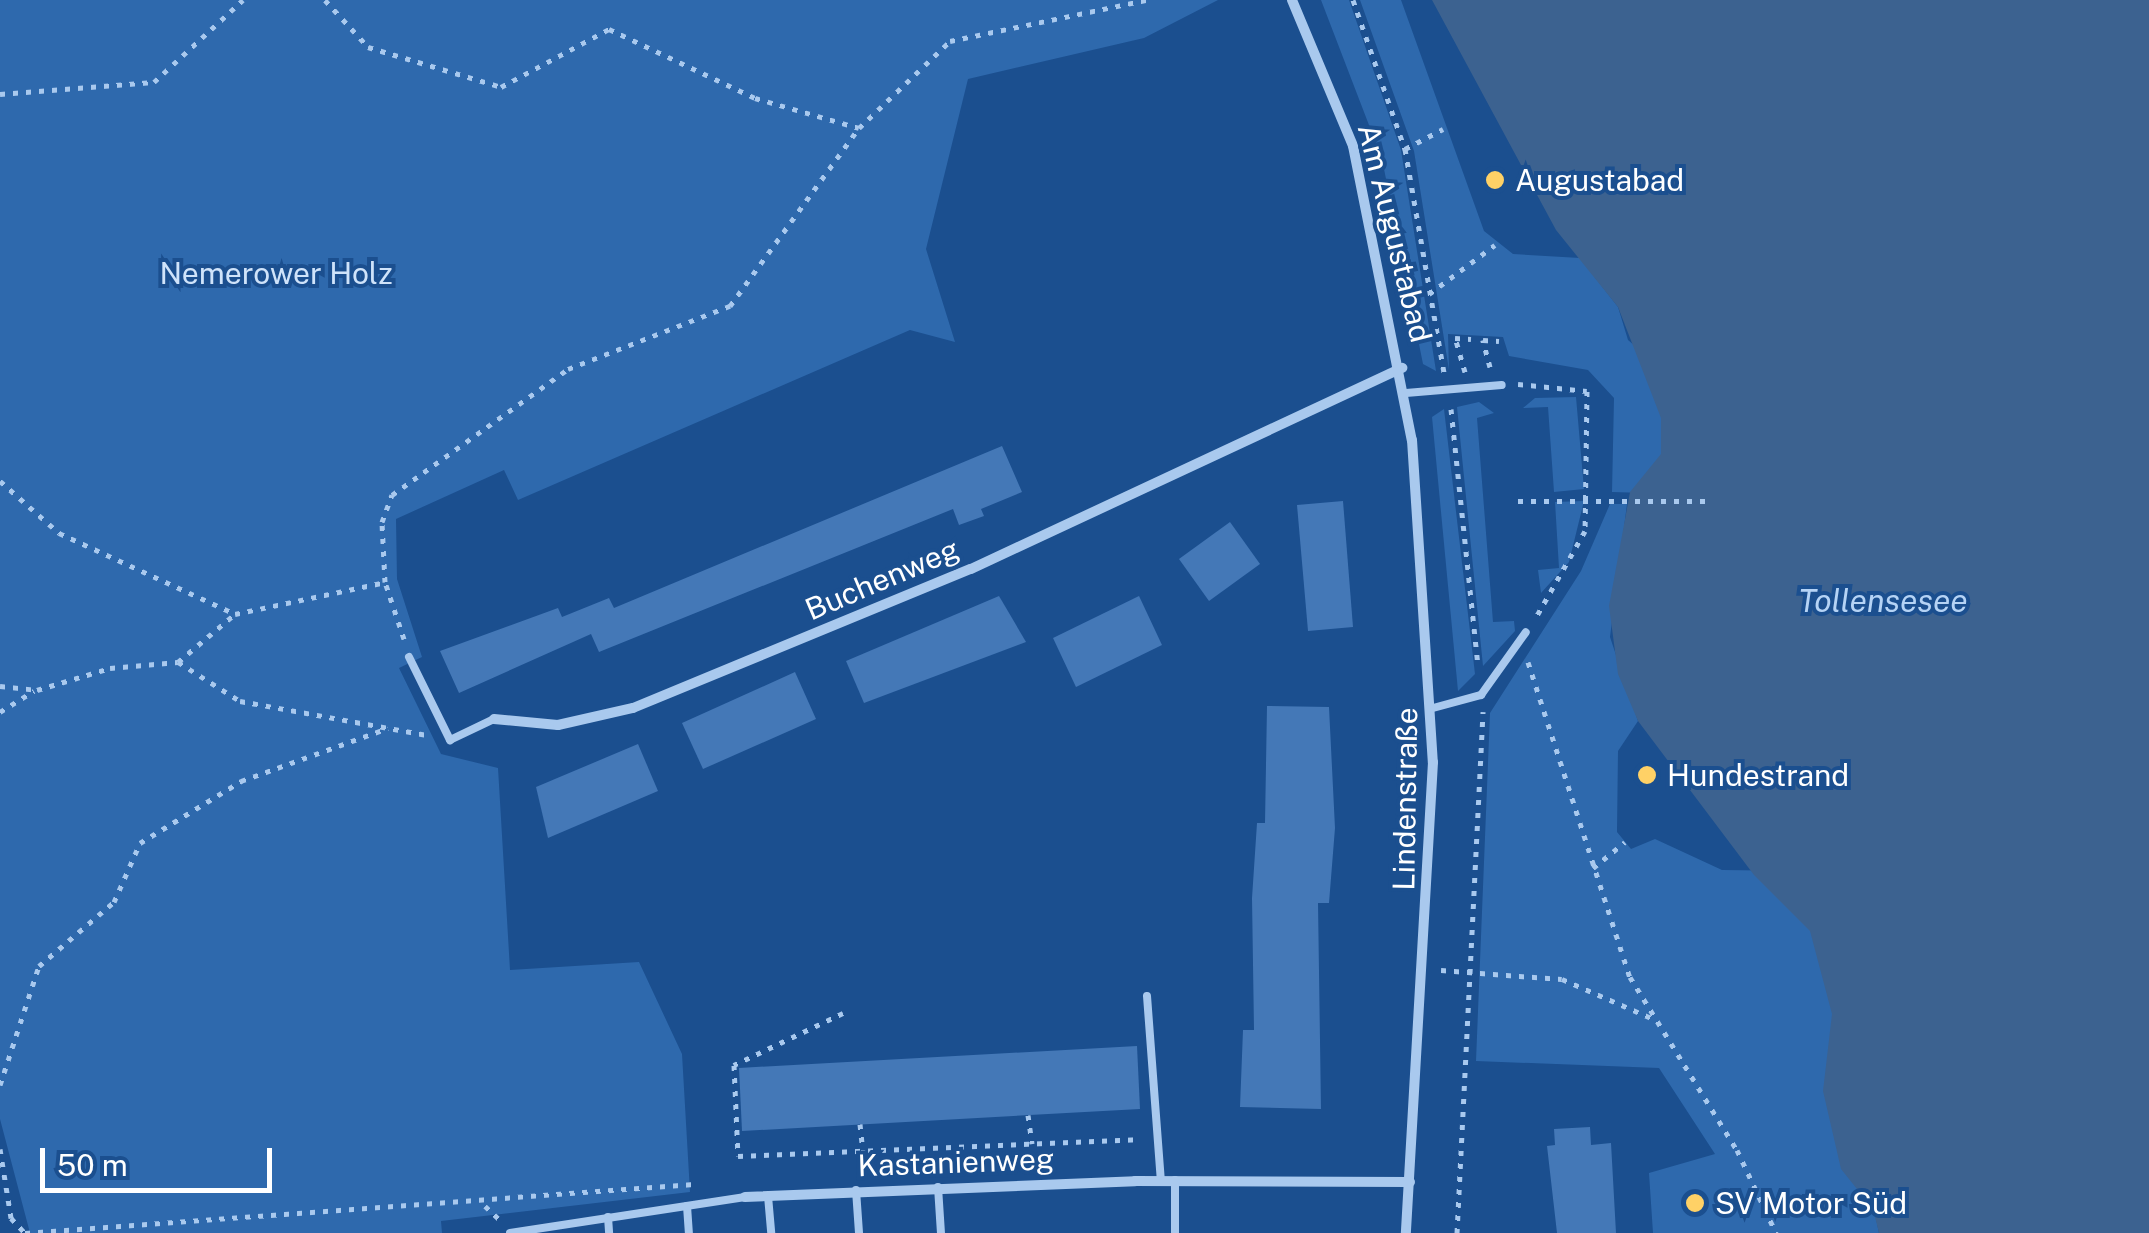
<!DOCTYPE html>
<html>
<head>
<meta charset="utf-8">
<style>
  body { margin:0 }
  #map { position:relative; width:2149px; height:1233px; overflow:hidden; background:#1b4f8f; font-family:"Public Sans",sans-serif }
  div>[style] { position:absolute }
  .green>* { inset:0; background:#2e69ad }
  .water>* { inset:0; background:#3c6290 }
  .building>* { inset:0; background:#4478b7 }
  .path>* { height:5px; margin-top:-2.5px; transform-origin:0; background:repeating-linear-gradient(90deg,#a9c9ee 0 5px,transparent 0 13px) }
  .lane>* { height:8px; margin:-4px; padding:0 4px; transform-origin:4px; border-radius:4px; background:#a9c9ee }
  .street>* { height:10px; margin:-5px; padding:0 5px; transform-origin:5px; border-radius:5px; background:#a9c9ee }
  .dots>* { width:28px; height:28px; translate:-50% -50%; box-sizing:border-box; border:5px solid #1b4f8f; border-radius:50% }
  span { translate:-50% -50%; white-space:nowrap; text-align:center; line-height:1.15; -webkit-text-stroke:8px #1b4f8f; paint-order:stroke }
  .poi-label { font-size:30px; color:#fff }
  .left { translate:0 -50%; text-align:left }
  .street-label { font-size:30px; color:#fff }
  .park-label { font-size:30px; color:#cfe3fa }
  .water-label { font-size:32px; color:#b5d3f5; font-style:italic }
  .scale { position:absolute; left:40px; top:1148px; width:232px; height:45px; box-sizing:border-box; border:5px solid #fff; border-top:0; padding-left:12px; font-size:30px; line-height:35px; white-space:nowrap; color:#fff; -webkit-text-stroke:8px #1b4f8f; paint-order:stroke }
</style>
</head>
<body>
<div id="map">
  <div class="green">
    <div style="clip-path:polygon(0 0,1218px 0,1144px 38px,968px 79px,926px 249px,955px 342px,910px 330px,518px 500px,504px 470px,396px 519px,397px 579px,422px 657px,399px 668px,441px 754px,498px 768px,510px 970px,639px 962px,682px 1054px,690px 1192px,441px 1221px,442px 1233px,30px 1233px,0 1119px)"></div>
    <div style="clip-path:polygon(1321px 0,1349px 0,1401px 150px,1436px 371px,1423px 364px,1382px 159px)"></div>
    <div style="clip-path:polygon(1360px 0,1401px 0,1484px 231px,1513px 254px,1580px 258px,1618px 307px,1628px 340px,1663px 370px,1678px 494px,1612px 492px,1614px 398px,1588px 370px,1509px 356px,1503px 337px,1448px 334px,1449px 370px,1414px 151px)"></div>
    <div style="clip-path:polygon(1576px 397px,1584px 489px,1554px 492px,1548px 407px,1523px 408px,1535px 398px)"></div>
    <div style="clip-path:polygon(1479px 402px,1494px 413px,1477px 418px,1493px 622px,1514px 621px,1515px 631px,1483px 666px,1457px 407px)"></div>
    <div style="clip-path:polygon(1444px 409px,1475px 674px,1458px 691px,1432px 417px)"></div>
    <div style="clip-path:polygon(1584px 501px,1569px 562px,1541px 593px,1538px 570px,1559px 568px,1555px 502px)"></div>
    <div style="clip-path:polygon(1610px 504px,1627px 504px,1610px 637px,1638px 721px,1618px 751px,1617px 832px,1631px 849px,1655px 839px,1722px 870px,1805px 871px,1879px 1233px,1653px 1233px,1649px 1173px,1715px 1154px,1659px 1068px,1476px 1061px,1490px 713px,1581px 571px)"></div>
  </div>
  <div class="water">
    <div style="clip-path:polygon(1432px 0,2149px 0,2149px 1233px,1879px 1233px,1873px 1209px,1841px 1169px,1823px 1091px,1832px 1014px,1810px 931px,1754px 875px,1638px 721px,1618px 674px,1609px 606px,1630px 492px,1661px 454px,1661px 418px,1618px 307px,1556px 230px)"></div>
  </div>
  <div class="building">
    <div style="clip-path:polygon(1002px 446px,1022px 492px,981px 509px,984px 516px,959px 525px,953px 509px,599px 652px,591px 634px,459px 693px,440px 651px,558px 608px,562px 617px,609px 598px,614px 608px)"></div>
    <div style="clip-path:polygon(1343px 501px,1353px 627px,1308px 631px,1297px 505px)"></div>
    <div style="clip-path:polygon(1230px 522px,1260px 564px,1209px 601px,1179px 559px)"></div>
    <div style="clip-path:polygon(999px 596px,1026px 642px,864px 703px,846px 661px)"></div>
    <div style="clip-path:polygon(1139px 596px,1162px 645px,1076px 687px,1053px 638px)"></div>
    <div style="clip-path:polygon(795px 672px,816px 719px,703px 769px,682px 723px)"></div>
    <div style="clip-path:polygon(1267px 706px,1329px 707px,1335px 828px,1329px 903px,1318px 903px,1321px 1109px,1240px 1107px,1243px 1030px,1254px 1030px,1252px 898px,1257px 823px,1265px 823px)"></div>
    <div style="clip-path:polygon(638px 744px,658px 791px,548px 838px,536px 787px)"></div>
    <div style="clip-path:polygon(1137px 1046px,1140px 1109px,742px 1131px,739px 1068px)"></div>
    <div style="clip-path:polygon(1590px 1127px,1591px 1145px,1611px 1143px,1616px 1233px,1557px 1233px,1547px 1146px,1555px 1145px,1554px 1129px)"></div>
  </div>
  <div class="path">
    <div style="left:325px;top:0;width:64px;rotate:47.5deg"></div>
    <div style="left:368px;top:47px;width:139px;rotate:16.7deg"></div>
    <div style="left:501px;top:87px;width:123px;rotate:-28.2deg"></div>
    <div style="left:609px;top:29px;width:161px;rotate:25.3deg"></div>
    <div style="left:755px;top:98px;width:108px;rotate:16.1deg"></div>
    <div style="left:1353px;top:0;width:158px;rotate:70.8deg"></div>
    <div style="left:1405px;top:149px;width:227px;rotate:80.1deg"></div>
    <div style="left:0;top:94px;width:154px;rotate:-4.5deg"></div>
    <div style="left:154px;top:82px;width:121px;rotate:-42.7deg"></div>
    <div style="left:1405px;top:149px;width:43px;rotate:-27.8deg"></div>
    <div style="left:1429px;top:294px;width:82px;rotate:-36.6deg"></div>
    <div style="left:1490px;top:367px;width:28px;rotate:-105deg"></div>
    <div style="left:1483px;top:340px;width:16px;rotate:4deg"></div>
    <div style="left:1465px;top:372px;width:35px;rotate:-106deg"></div>
    <div style="left:1455px;top:338px;width:16px;rotate:4deg"></div>
    <div style="left:1518px;top:384px;width:69px;rotate:5.8deg"></div>
    <div style="left:1587px;top:391px;width:140px;rotate:90.8deg"></div>
    <div style="left:1585px;top:531px;width:101px;rotate:119.6deg"></div>
    <div style="left:1451px;top:409px;width:258px;rotate:84deg"></div>
    <div style="left:0;top:481px;width:79px;rotate:41.4deg"></div>
    <div style="left:59px;top:533px;width:194px;rotate:24.7deg"></div>
    <div style="left:1518px;top:501px;width:188px"></div>
    <div style="left:404px;top:639px;width:60px;rotate:-108.4deg"></div>
    <div style="left:385px;top:582px;width:60px;rotate:-92.9deg"></div>
    <div style="left:382px;top:522px;width:29px;rotate:-70deg"></div>
    <div style="left:392px;top:495px;width:216px;rotate:-35.6deg"></div>
    <div style="left:568px;top:369px;width:174px;rotate:-21.3deg"></div>
    <div style="left:730px;top:306px;width:220px;rotate:-54.1deg"></div>
    <div style="left:859px;top:128px;width:126px;rotate:-43.7deg"></div>
    <div style="left:950px;top:41px;width:201px;rotate:-11.8deg"></div>
    <div style="left:178px;top:662px;width:73px;rotate:32.2deg"></div>
    <div style="left:240px;top:701px;width:190px;rotate:10.3deg"></div>
    <div style="left:1528px;top:662px;width:331px;rotate:72.1deg"></div>
    <div style="left:1630px;top:977px;width:203px;rotate:58.3deg"></div>
    <div style="left:1737px;top:1150px;width:92px;rotate:64.8deg"></div>
    <div style="left:0;top:686px;width:37px;rotate:6deg"></div>
    <div style="left:37px;top:690px;width:76px;rotate:-16.8deg"></div>
    <div style="left:110px;top:668px;width:68px;rotate:-5deg"></div>
    <div style="left:178px;top:662px;width:75px;rotate:-40.1deg"></div>
    <div style="left:235px;top:614px;width:153px;rotate:-12deg"></div>
    <div style="left:0;top:712px;width:40px;rotate:-32deg"></div>
    <div style="left:1593px;top:868px;width:41px;rotate:-39.1deg"></div>
    <div style="left:1441px;top:970px;width:121px;rotate:4.3deg"></div>
    <div style="left:1562px;top:979px;width:103px;rotate:23.6deg"></div>
    <div style="left:843px;top:1013px;width:121px;rotate:154.5deg"></div>
    <div style="left:734px;top:1065px;width:91px;rotate:87.5deg"></div>
    <div style="left:738px;top:1156px;width:400px;rotate:-2.4deg"></div>
    <div style="left:0;top:1085px;width:125px;rotate:-71.9deg"></div>
    <div style="left:39px;top:966px;width:99px;rotate:-40.5deg"></div>
    <div style="left:114px;top:902px;width:64px;rotate:-66.2deg"></div>
    <div style="left:140px;top:843px;width:119px;rotate:-31.5deg"></div>
    <div style="left:241px;top:781px;width:156px;rotate:-19.8deg"></div>
    <div style="left:1028px;top:1115px;width:29px;rotate:82deg"></div>
    <div style="left:860px;top:1124px;width:27px;rotate:84deg"></div>
    <div style="left:0;top:1149px;width:70px;rotate:80.9deg"></div>
    <div style="left:11px;top:1218px;width:21px;rotate:47deg"></div>
    <div style="left:25px;top:1233px;width:671px;rotate:-4.19deg"></div>
    <div style="left:485px;top:1206px;width:22px;rotate:43deg"></div>
    <div style="left:1457px;top:1233px;width:522px;rotate:-87.14deg"></div>
  </div>
  <div class="lane">
    <div style="left:1406px;top:393px;width:96px;rotate:-4.8deg"></div>
    <div style="left:409px;top:657px;width:93px;rotate:63.7deg"></div>
    <div style="left:450px;top:740px;width:49px;rotate:-25.5deg"></div>
    <div style="left:1433px;top:708px;width:50px;rotate:-15.2deg"></div>
    <div style="left:1481px;top:695px;width:77px;rotate:-54.5deg"></div>
    <div style="left:1147px;top:996px;width:186px;rotate:85.7deg"></div>
    <div style="left:1175px;top:1180px;width:53px;rotate:90deg"></div>
    <div style="left:938px;top:1187px;width:46px;rotate:86.3deg"></div>
    <div style="left:856px;top:1190px;width:43px;rotate:86deg"></div>
    <div style="left:768px;top:1196px;width:37px;rotate:85deg"></div>
    <div style="left:687px;top:1206px;width:27px;rotate:86deg"></div>
    <div style="left:608px;top:1217px;width:16px;rotate:86deg"></div>
    <div style="left:510px;top:1233px;width:238px;rotate:-8.7deg"></div>
  </div>
  <div class="street">
    <div style="left:1292px;top:0;width:158px;rotate:67.3deg"></div>
    <div style="left:1353px;top:146px;width:300px;rotate:78.7deg"></div>
    <div style="left:1412px;top:440px;width:323px;rotate:86.3deg"></div>
    <div style="left:1433px;top:762px;width:472px;rotate:93.3deg"></div>
    <div style="left:494px;top:719px;width:64px;rotate:5.4deg"></div>
    <div style="left:558px;top:725px;width:77px;rotate:-12.8deg"></div>
    <div style="left:633px;top:708px;width:365px;rotate:-22.4deg"></div>
    <div style="left:971px;top:569px;width:476px;rotate:-25deg"></div>
    <div style="left:745px;top:1197px;width:390px;rotate:-2.3deg"></div>
    <div style="left:1135px;top:1181px;width:275px;rotate:0.2deg"></div>
  </div>
  <div class="dots">
    <div style="left:1495px;top:180px;background:#ffd166"></div>
    <div style="left:1647px;top:775px;background:#ffd166"></div>
    <div style="left:1695px;top:1203px;background:#ffd166"></div>
  </div>
  <div class="poi-label">
    <span class="left" style="left:1515px;top:180px">Augustabad</span>
    <span class="left" style="left:1667px;top:775px">Hundestrand</span>
    <span class="left" style="left:1715px;top:1203px">SV Motor Süd</span>
  </div>
  <div class="street-label">
    <span style="left:1395px;top:233px;rotate:76deg">Am Augustabad</span>
    <span style="left:882px;top:579px;rotate:-23deg">Buchenweg</span>
    <span style="left:1405px;top:799px;rotate:-89deg">Lindenstraße</span>
    <span style="left:956px;top:1162px;rotate:-2deg">Kastanienweg</span>
  </div>
  <div class="park-label">
    <span style="left:276px;top:273px">Nemerower Holz</span>
  </div>
  <div class="water-label">
    <span style="left:1883px;top:601px">Tollensesee</span>
  </div>
  <div class="scale">50 m</div>
</div>
</body>
</html>
